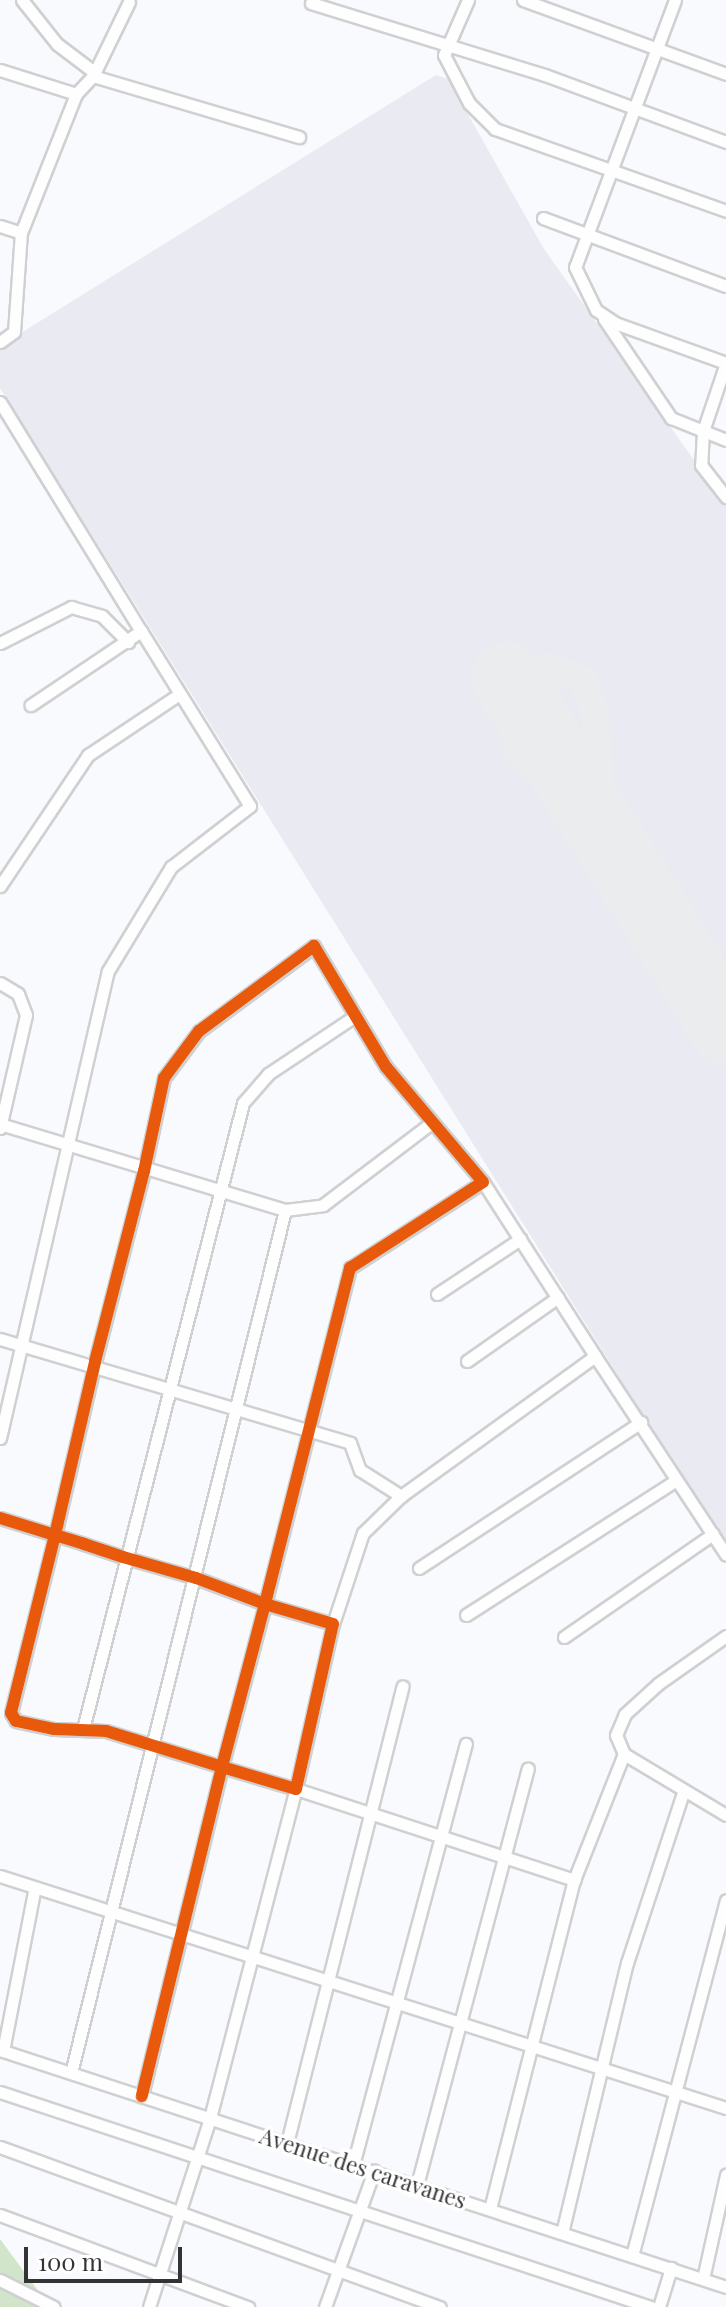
<!DOCTYPE html>
<html>
<head>
<meta charset="utf-8">
<style>
  body { margin:0 }
  #map { position:relative; width:726px; height:2307px; overflow:hidden; background:#f9fafd; font-family:"Playfair Display",serif }
  div>[style] { position:absolute }
  .built>* { inset:0; background:#e9eaf2 }
  .green>* { inset:0; background:#d0e5ca }
  .taxiway>* { height:28px; margin:-14px; padding:0 14px; transform-origin:14px; border-radius:14px; background:#ebecee }
  .runway>* { height:72px; margin:-36px; padding:0 36px; transform-origin:36px; border-radius:36px; background:#ebecee }
  .roads { filter:drop-shadow(2px 0 #cfd0d2) drop-shadow(-2px 0 #cfd0d2) drop-shadow(0 2px #cfd0d2) drop-shadow(0 -2px #cfd0d2) }
  .minor>* { height:11px; margin:-5.5px; padding:0 5.5px; transform-origin:5.5px; border-radius:5.5px; background:#fefeff }
  .cycleway>* { height:12px; margin:-6px; padding:0 6px; transform-origin:6px; border-radius:6px; background:#e8590c }
  span { translate:-50% -50%; white-space:nowrap; text-align:center; line-height:1.15; -webkit-text-stroke:7px #fff; paint-order:stroke }
  .street-label { font-size:22px; color:#333335 }
  .scale { position:absolute; left:24px; top:2247px; width:158px; height:36px; box-sizing:border-box; border:4px solid #333335; border-top:0; padding-left:10px; font-size:24px; line-height:28px; white-space:nowrap; color:#333335; -webkit-text-stroke:6px #fff; paint-order:stroke }
</style>
</head>
<body>
<div id="map">
  <div class="built">
    <div style="clip-path:polygon(436px 75px,448px 79px,544px 249px,726px 505px,726px 1548px,0 388px,0 346px)"></div>
  </div>
  <div class="green">
    <div style="clip-path:polygon(0 2239px,50px 2307px,0 2307px)"></div>
  </div>
  <div class="taxiway">
    <div style="left:573px;top:784px;width:24px;rotate:-171deg"></div>
    <div style="left:549px;top:780px;width:43px;rotate:-135.9deg"></div>
    <div style="left:518px;top:750px;width:73px;rotate:-98.7deg"></div>
    <div style="left:507px;top:678px;width:45px;rotate:-14deg"></div>
    <div style="left:551px;top:667px;width:35px;rotate:22deg"></div>
    <div style="left:583px;top:680px;width:37px;rotate:71deg"></div>
    <div style="left:595px;top:715px;width:118px;rotate:85.6deg"></div>
  </div>
  <div class="runway">
    <div style="left:507px;top:678px;width:413px;rotate:58deg"></div>
  </div>
  <div class="roads">
    <div class="minor">
      <div style="left:22px;top:0;width:56px;rotate:51.5deg"></div>
      <div style="left:57px;top:44px;width:46px;rotate:37.1deg"></div>
      <div style="left:468px;top:0;width:60px;rotate:113.6deg"></div>
      <div style="left:444px;top:55px;width:54px;rotate:62.5deg"></div>
      <div style="left:469px;top:103px;width:37px;rotate:45deg"></div>
      <div style="left:495px;top:129px;width:245px;rotate:19.5deg"></div>
      <div style="left:523px;top:0;width:216px;rotate:20deg"></div>
      <div style="left:675px;top:0;width:285px;rotate:110.5deg"></div>
      <div style="left:575px;top:267px;width:48px;rotate:64deg"></div>
      <div style="left:596px;top:310px;width:23px;rotate:34deg"></div>
      <div style="left:615px;top:323px;width:118px;rotate:19.8deg"></div>
      <div style="left:311px;top:3px;width:245px;rotate:17.1deg"></div>
      <div style="left:545px;top:75px;width:193px;rotate:20.3deg"></div>
      <div style="left:0;top:70px;width:80px;rotate:17.5deg"></div>
      <div style="left:93px;top:76px;width:215px;rotate:16.5deg"></div>
      <div style="left:543px;top:218px;width:195px;rotate:20.4deg"></div>
      <div style="left:0;top:226px;width:22px;rotate:18deg"></div>
      <div style="left:604px;top:319px;width:120px;rotate:55.9deg"></div>
      <div style="left:671px;top:418px;width:59px;rotate:21.8deg"></div>
      <div style="left:0;top:342px;width:17px;rotate:-36deg"></div>
      <div style="left:14px;top:332px;width:99px;rotate:-86deg"></div>
      <div style="left:21px;top:233px;width:149px;rotate:-68.4deg"></div>
      <div style="left:76px;top:94px;width:25px;rotate:-47deg"></div>
      <div style="left:93px;top:76px;width:82px;rotate:-64.1deg"></div>
      <div style="left:726px;top:363px;width:72px;rotate:108.7deg"></div>
      <div style="left:703px;top:431px;width:34px;rotate:93deg"></div>
      <div style="left:701px;top:465px;width:41px;rotate:52deg"></div>
      <div style="left:0;top:402px;width:269px;rotate:58.4deg"></div>
      <div style="left:0;top:643px;width:80px;rotate:-26.9deg"></div>
      <div style="left:71px;top:607px;width:32px;rotate:16deg"></div>
      <div style="left:102px;top:616px;width:37px;rotate:45deg"></div>
      <div style="left:0;top:886px;width:158px;rotate:-56.1deg"></div>
      <div style="left:88px;top:755px;width:108px;rotate:-33.7deg"></div>
      <div style="left:0;top:983px;width:21px;rotate:31deg"></div>
      <div style="left:18px;top:994px;width:22px;rotate:69deg"></div>
      <div style="left:26px;top:1015px;width:116px;rotate:103deg"></div>
      <div style="left:0;top:1124px;width:298px;rotate:16.8deg"></div>
      <div style="left:285px;top:1210px;width:38px;rotate:-7deg"></div>
      <div style="left:323px;top:1205px;width:136px;rotate:-37.2deg"></div>
      <div style="left:483px;top:1182px;width:207px;rotate:57.2deg"></div>
      <div style="left:437px;top:1294px;width:100px;rotate:-33.5deg"></div>
      <div style="left:0;top:1339px;width:365px;rotate:16.5deg"></div>
      <div style="left:350px;top:1443px;width:29px;rotate:70deg"></div>
      <div style="left:360px;top:1470px;width:49px;rotate:32.4deg"></div>
      <div style="left:467px;top:1361px;width:111px;rotate:-35.1deg"></div>
      <div style="left:0;top:1438px;width:479px;rotate:-77deg"></div>
      <div style="left:108px;top:971px;width:122px;rotate:-58.8deg"></div>
      <div style="left:171px;top:867px;width:100px;rotate:-37.7deg"></div>
      <div style="left:250px;top:806px;width:206px;rotate:-121.9deg"></div>
      <div style="left:141px;top:631px;width:133px;rotate:146.1deg"></div>
      <div style="left:0;top:1518px;width:58px;rotate:17.2deg"></div>
      <div style="left:55px;top:1535px;width:30px;rotate:17deg"></div>
      <div style="left:84px;top:1544px;width:41px;rotate:18.4deg"></div>
      <div style="left:123px;top:1557px;width:76px;rotate:16deg"></div>
      <div style="left:196px;top:1578px;width:74px;rotate:20.6deg"></div>
      <div style="left:265px;top:1604px;width:347px;rotate:-75.8deg"></div>
      <div style="left:350px;top:1268px;width:158px;rotate:-32.9deg"></div>
      <div style="left:483px;top:1182px;width:150px;rotate:-130.1deg"></div>
      <div style="left:386px;top:1067px;width:141px;rotate:-120.8deg"></div>
      <div style="left:314px;top:946px;width:143px;rotate:143.5deg"></div>
      <div style="left:199px;top:1031px;width:59px;rotate:126.7deg"></div>
      <div style="left:164px;top:1078px;width:95px;rotate:102.1deg"></div>
      <div style="left:144px;top:1171px;width:197px;rotate:104.4deg"></div>
      <div style="left:95px;top:1362px;width:178px;rotate:103deg"></div>
      <div style="left:55px;top:1535px;width:183px;rotate:103.9deg"></div>
      <div style="left:11px;top:1713px;width:9px;rotate:58deg"></div>
      <div style="left:16px;top:1721px;width:39px;rotate:12deg"></div>
      <div style="left:54px;top:1729px;width:52px;rotate:2.2deg"></div>
      <div style="left:106px;top:1731px;width:121px;rotate:17.2deg"></div>
      <div style="left:222px;top:1767px;width:77px;rotate:16.6deg"></div>
      <div style="left:296px;top:1789px;width:169px;rotate:-77.4deg"></div>
      <div style="left:333px;top:1624px;width:71px;rotate:-163.6deg"></div>
      <div style="left:265px;top:1604px;width:169px;rotate:104.8deg"></div>
      <div style="left:222px;top:1767px;width:339px;rotate:103.7deg"></div>
      <div style="left:419px;top:1568px;width:266px;rotate:-33.3deg"></div>
      <div style="left:466px;top:1615px;width:248px;rotate:-32.7deg"></div>
      <div style="left:333px;top:1624px;width:96px;rotate:-71.8deg"></div>
      <div style="left:363px;top:1533px;width:53px;rotate:-44.2deg"></div>
      <div style="left:401px;top:1496px;width:239px;rotate:-35.8deg"></div>
      <div style="left:595px;top:1356px;width:238px;rotate:56.6deg"></div>
      <div style="left:726px;top:1636px;width:83px;rotate:144.8deg"></div>
      <div style="left:658px;top:1684px;width:45px;rotate:137.7deg"></div>
      <div style="left:625px;top:1714px;width:23px;rotate:113deg"></div>
      <div style="left:616px;top:1735px;width:21px;rotate:67deg"></div>
      <div style="left:624px;top:1754px;width:119px;rotate:30.9deg"></div>
      <div style="left:564px;top:1637px;width:181px;rotate:-34.7deg"></div>
      <div style="left:83px;top:1729px;width:646px;rotate:-75.66deg"></div>
      <div style="left:243px;top:1103px;width:38px;rotate:-49deg"></div>
      <div style="left:268px;top:1074px;width:105px;rotate:-33.7deg"></div>
      <div style="left:0;top:1876px;width:762px;rotate:17.72deg"></div>
      <div style="left:0;top:2050px;width:764px;rotate:18.08deg"></div>
      <div style="left:3px;top:2051px;width:162px;rotate:-79deg"></div>
      <div style="left:71px;top:2073px;width:889px;rotate:-76.07deg"></div>
      <div style="left:0;top:2092px;width:686px;rotate:18.28deg"></div>
      <div style="left:287px;top:2143px;width:471px;rotate:-75.8deg"></div>
      <div style="left:0;top:2147px;width:468px;rotate:20deg"></div>
      <div style="left:353px;top:2165px;width:436px;rotate:-75deg"></div>
      <div style="left:417px;top:2185px;width:431px;rotate:-75.1deg"></div>
      <div style="left:490px;top:2209px;width:340px;rotate:-75.7deg"></div>
      <div style="left:574px;top:1880px;width:136px;rotate:-68.4deg"></div>
      <div style="left:0;top:2215px;width:265px;rotate:20.4deg"></div>
      <div style="left:562px;top:2233px;width:278px;rotate:-76.5deg"></div>
      <div style="left:627px;top:1963px;width:179px;rotate:-71.8deg"></div>
      <div style="left:632px;top:2256px;width:368px;rotate:-75.2deg"></div>
      <div style="left:703px;top:2279px;width:107px;rotate:-77.5deg"></div>
      <div style="left:0;top:2280px;width:60px;rotate:26.6deg"></div>
      <div style="left:149px;top:2307px;width:199px;rotate:-72.1deg"></div>
      <div style="left:210px;top:2118px;width:340px;rotate:-75.4deg"></div>
      <div style="left:296px;top:1789px;width:293px;rotate:18.1deg"></div>
      <div style="left:325px;top:2307px;width:145px;rotate:-70.2deg"></div>
      <div style="left:659px;top:2307px;width:41px;rotate:-72.9deg"></div>
    </div>
  </div>
  <div class="cycleway">
    <div style="left:0;top:1518px;width:58px;rotate:17.2deg"></div>
    <div style="left:55px;top:1535px;width:30px;rotate:17deg"></div>
    <div style="left:84px;top:1544px;width:41px;rotate:18.4deg"></div>
    <div style="left:123px;top:1557px;width:76px;rotate:16deg"></div>
    <div style="left:196px;top:1578px;width:74px;rotate:20.6deg"></div>
    <div style="left:265px;top:1604px;width:347px;rotate:-75.8deg"></div>
    <div style="left:350px;top:1268px;width:158px;rotate:-32.9deg"></div>
    <div style="left:483px;top:1182px;width:150px;rotate:-130.1deg"></div>
    <div style="left:386px;top:1067px;width:141px;rotate:-120.8deg"></div>
    <div style="left:314px;top:946px;width:143px;rotate:143.5deg"></div>
    <div style="left:199px;top:1031px;width:59px;rotate:126.7deg"></div>
    <div style="left:164px;top:1078px;width:95px;rotate:102.1deg"></div>
    <div style="left:144px;top:1171px;width:197px;rotate:104.4deg"></div>
    <div style="left:95px;top:1362px;width:178px;rotate:103deg"></div>
    <div style="left:55px;top:1535px;width:183px;rotate:103.9deg"></div>
    <div style="left:11px;top:1713px;width:9px;rotate:58deg"></div>
    <div style="left:16px;top:1721px;width:39px;rotate:12deg"></div>
    <div style="left:54px;top:1729px;width:52px;rotate:2.2deg"></div>
    <div style="left:106px;top:1731px;width:121px;rotate:17.2deg"></div>
    <div style="left:222px;top:1767px;width:77px;rotate:16.6deg"></div>
    <div style="left:296px;top:1789px;width:169px;rotate:-77.4deg"></div>
    <div style="left:333px;top:1624px;width:71px;rotate:-163.6deg"></div>
    <div style="left:265px;top:1604px;width:169px;rotate:104.8deg"></div>
    <div style="left:222px;top:1767px;width:339px;rotate:103.7deg"></div>
  </div>
  <div class="street-label">
    <span style="left:363px;top:2168px;rotate:18deg">Avenue des caravanes</span>
  </div>
  <div class="scale">100 m</div>
</div>
</body>
</html>
